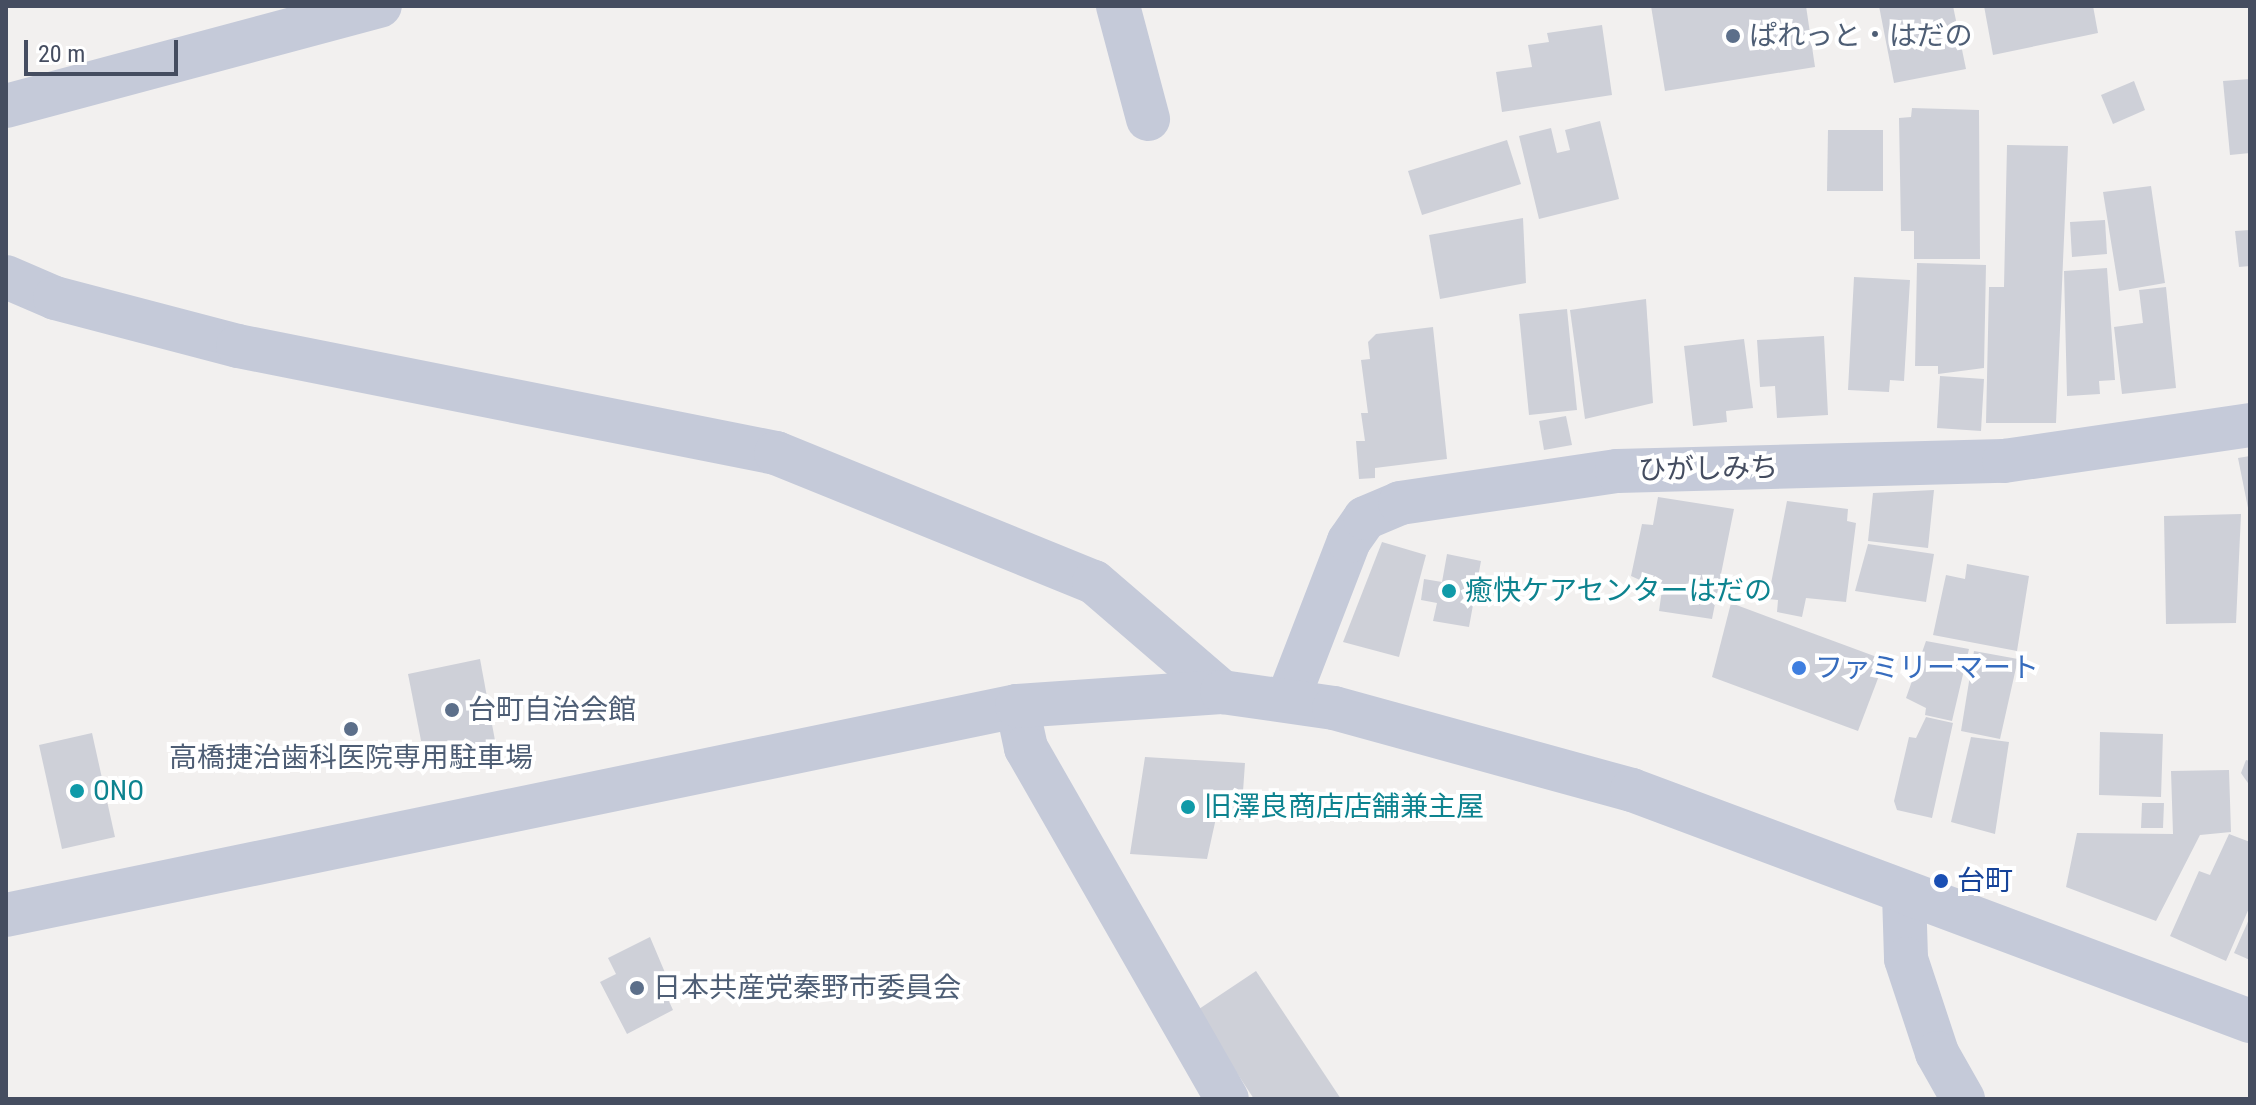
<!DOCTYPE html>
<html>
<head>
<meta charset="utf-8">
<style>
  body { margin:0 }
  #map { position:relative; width:2256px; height:1105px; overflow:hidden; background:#f2f0ef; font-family:"Roboto Condensed","Noto Sans JP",sans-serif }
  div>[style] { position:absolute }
  .building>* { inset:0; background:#ced0d8 }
  .minor>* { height:44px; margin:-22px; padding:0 22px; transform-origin:22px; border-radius:22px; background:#c5cad9 }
  .tertiary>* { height:44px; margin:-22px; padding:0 22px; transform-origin:22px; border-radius:22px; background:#c5cad9 }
  .dots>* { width:22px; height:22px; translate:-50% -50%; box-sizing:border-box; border:4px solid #fff; border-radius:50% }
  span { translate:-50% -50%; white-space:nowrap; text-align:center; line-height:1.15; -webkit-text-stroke:8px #fff; paint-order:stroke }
  .service-label { font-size:28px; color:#4e5e75 }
  .left { translate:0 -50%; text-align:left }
  .street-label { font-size:28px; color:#454d60 }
  .culture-label { font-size:28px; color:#0d838f }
  .shop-label { font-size:28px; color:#366cbe }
  .transit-label { font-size:28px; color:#164399 }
  .frame { position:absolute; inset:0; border:8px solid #454d60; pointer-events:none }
  .scale { position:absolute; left:24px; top:40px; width:154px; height:36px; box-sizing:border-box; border:4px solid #454d60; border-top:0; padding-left:10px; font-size:24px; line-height:28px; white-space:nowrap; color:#454d60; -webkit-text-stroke:6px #fff; paint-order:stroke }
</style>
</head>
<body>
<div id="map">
  <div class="building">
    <div style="clip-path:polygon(1651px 6px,1806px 6px,1815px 67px,1665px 91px)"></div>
    <div style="clip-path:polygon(1879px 6px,1953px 6px,1966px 69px,1894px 83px)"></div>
    <div style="clip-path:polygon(1984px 6px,2093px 6px,2098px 33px,1993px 55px)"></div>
    <div style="clip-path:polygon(1602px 25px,1612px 95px,1502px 112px,1496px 72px,1532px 67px,1528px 45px,1549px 42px,1547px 33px)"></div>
    <div style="clip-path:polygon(2250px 79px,2250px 153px,2230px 155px,2223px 81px)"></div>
    <div style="clip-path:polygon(2134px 81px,2145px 110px,2113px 124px,2101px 95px)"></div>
    <div style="clip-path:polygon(1912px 108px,1979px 110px,1980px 259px,1914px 259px,1914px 231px,1901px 231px,1899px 118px,1911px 117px)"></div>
    <div style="clip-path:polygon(1600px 121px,1619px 199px,1539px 219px,1519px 136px,1551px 128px,1557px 153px,1570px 150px,1565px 130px)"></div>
    <div style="clip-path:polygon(1828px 130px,1883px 130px,1883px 191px,1827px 191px)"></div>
    <div style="clip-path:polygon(1507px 140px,1521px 184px,1422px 215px,1408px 171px)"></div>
    <div style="clip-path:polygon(2007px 145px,2068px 146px,2056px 423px,1986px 423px,1989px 287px,2004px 287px)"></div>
    <div style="clip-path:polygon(2151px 186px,2165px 283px,2119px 291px,2103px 192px)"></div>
    <div style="clip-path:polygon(1523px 218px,1526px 283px,1440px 299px,1429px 235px)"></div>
    <div style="clip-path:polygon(2105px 220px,2107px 254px,2072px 257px,2070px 222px)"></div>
    <div style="clip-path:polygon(2250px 230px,2250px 266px,2239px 267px,2235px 231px)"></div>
    <div style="clip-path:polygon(1917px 263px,1986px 265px,1984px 368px,1938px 374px,1938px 366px,1915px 366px)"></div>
    <div style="clip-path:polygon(2107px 268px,2115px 380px,2099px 381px,2100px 394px,2067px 396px,2064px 271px)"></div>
    <div style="clip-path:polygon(1854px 277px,1910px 280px,1904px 381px,1890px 380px,1889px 392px,1848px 390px)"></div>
    <div style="clip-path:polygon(2166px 287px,2176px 388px,2122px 394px,2114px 327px,2143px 323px,2139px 290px)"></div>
    <div style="clip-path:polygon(1646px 299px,1653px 403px,1585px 419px,1570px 310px)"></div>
    <div style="clip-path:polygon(1567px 309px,1577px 410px,1529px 415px,1519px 314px)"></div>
    <div style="clip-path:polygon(1433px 327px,1447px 459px,1375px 468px,1375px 478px,1359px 479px,1356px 441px,1365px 441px,1361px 413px,1368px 413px,1361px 360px,1370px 359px,1368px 342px,1376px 334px)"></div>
    <div style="clip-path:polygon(1824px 336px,1828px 415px,1777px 418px,1775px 386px,1760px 387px,1757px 340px)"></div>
    <div style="clip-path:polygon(1744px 339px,1753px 408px,1726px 411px,1727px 422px,1693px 426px,1684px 346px)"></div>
    <div style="clip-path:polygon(1940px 376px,1984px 379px,1981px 431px,1937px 428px)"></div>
    <div style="clip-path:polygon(1566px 416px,1572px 445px,1544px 450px,1539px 421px)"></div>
    <div style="clip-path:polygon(2250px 456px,2250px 513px,2249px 513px,2238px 458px)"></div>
    <div style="clip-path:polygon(1934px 490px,1928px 548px,1868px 541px,1873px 493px)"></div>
    <div style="clip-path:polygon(1658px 497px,1734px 509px,1712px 619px,1659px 611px,1662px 590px,1631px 576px,1642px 524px,1653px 525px)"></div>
    <div style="clip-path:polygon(1787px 501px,1848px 509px,1847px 521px,1856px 523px,1846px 602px,1806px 598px,1802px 617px,1777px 612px,1778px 600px,1768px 599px)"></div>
    <div style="clip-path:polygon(2241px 514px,2236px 623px,2166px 624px,2164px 516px)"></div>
    <div style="clip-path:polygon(1382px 542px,1426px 555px,1399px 657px,1343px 642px)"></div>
    <div style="clip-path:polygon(1868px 544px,1934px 554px,1926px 602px,1855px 591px)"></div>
    <div style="clip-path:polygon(1447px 554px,1481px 561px,1469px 627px,1433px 621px,1437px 603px,1421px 600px,1424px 579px,1442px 582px)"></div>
    <div style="clip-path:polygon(1967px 564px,2029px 576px,2017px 651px,1933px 635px,1946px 575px,1965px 579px)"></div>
    <div style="clip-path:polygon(1731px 603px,1885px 660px,1858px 731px,1712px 677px)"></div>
    <div style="clip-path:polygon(1926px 641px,1969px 649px,1952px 721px,1925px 715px,1926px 708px,1906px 698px)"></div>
    <div style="clip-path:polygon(1974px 651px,2018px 659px,2000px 739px,1961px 731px)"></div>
    <div style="clip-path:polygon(480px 659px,496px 746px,425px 761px,408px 674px)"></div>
    <div style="clip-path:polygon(1926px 717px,1953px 723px,1932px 818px,1897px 810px,1894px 801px,1909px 737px,1916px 738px)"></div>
    <div style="clip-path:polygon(2100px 732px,2163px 734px,2161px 797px,2099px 795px)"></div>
    <div style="clip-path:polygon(92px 733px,115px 837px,62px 849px,39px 745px)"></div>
    <div style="clip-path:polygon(1971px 737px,2009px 742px,1995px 834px,1951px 822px)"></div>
    <div style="clip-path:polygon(1145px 757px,1245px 763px,1241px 820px,1216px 818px,1207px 859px,1130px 854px)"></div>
    <div style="clip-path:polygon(2246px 760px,2250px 761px,2250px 786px,2241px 773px)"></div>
    <div style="clip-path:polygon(2229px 770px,2231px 832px,2200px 835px,2156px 921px,2066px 887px,2077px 833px,2173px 834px,2171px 771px)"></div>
    <div style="clip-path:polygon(2142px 803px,2164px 803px,2163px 828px,2141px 828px)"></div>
    <div style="clip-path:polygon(2229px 834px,2250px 842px,2250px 906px,2226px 961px,2170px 936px,2199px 871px,2210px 875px)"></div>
    <div style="clip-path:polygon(2250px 917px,2250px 960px,2234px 953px)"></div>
    <div style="clip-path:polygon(650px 937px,674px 994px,667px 997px,673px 1010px,627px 1034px,600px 982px,616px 974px,608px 958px)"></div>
    <div style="clip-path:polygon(1256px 971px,1341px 1099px,1254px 1099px,1196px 1011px)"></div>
  </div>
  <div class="minor">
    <div style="left:1118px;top:6px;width:117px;rotate:75.1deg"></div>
    <div style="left:1288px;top:699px;width:169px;rotate:-68.9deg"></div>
    <div style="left:1349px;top:541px;width:28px;rotate:-55deg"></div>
    <div style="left:1365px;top:518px;width:38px;rotate:-23deg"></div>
    <div style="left:1400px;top:503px;width:219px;rotate:-8.4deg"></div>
    <div style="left:1617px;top:471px;width:387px;rotate:-1.5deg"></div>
    <div style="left:2004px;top:461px;width:249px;rotate:-8.3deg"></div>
    <div style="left:1017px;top:706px;width:43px;rotate:77.9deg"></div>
    <div style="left:1026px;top:748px;width:404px;rotate:60.2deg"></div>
    <div style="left:1904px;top:894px;width:65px;rotate:88.2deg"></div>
    <div style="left:1906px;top:959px;width:99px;rotate:71.7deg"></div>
    <div style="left:1937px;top:1053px;width:53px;rotate:60.5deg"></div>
  </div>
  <div class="tertiary">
    <div style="left:6px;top:106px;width:387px;rotate:-15deg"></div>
    <div style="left:6px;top:277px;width:53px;rotate:23.2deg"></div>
    <div style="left:55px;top:298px;width:189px;rotate:14.7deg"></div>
    <div style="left:238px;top:346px;width:549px;rotate:11.25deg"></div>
    <div style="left:776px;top:453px;width:343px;rotate:22.1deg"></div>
    <div style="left:1094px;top:582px;width:169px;rotate:40.7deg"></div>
    <div style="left:6px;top:915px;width:1032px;rotate:-11.68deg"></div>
    <div style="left:1017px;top:706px;width:205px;rotate:-3.9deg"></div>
    <div style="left:1222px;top:692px;width:113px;rotate:8.1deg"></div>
    <div style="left:1334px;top:708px;width:309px;rotate:15.4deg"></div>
    <div style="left:1632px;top:790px;width:660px;rotate:20.5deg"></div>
  </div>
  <div class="dots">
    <div style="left:1733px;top:36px;background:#5c6f8a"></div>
    <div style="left:1449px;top:591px;background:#0f9aa8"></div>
    <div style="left:1799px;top:668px;background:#3f7fe0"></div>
    <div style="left:452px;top:710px;background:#5c6f8a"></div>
    <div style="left:351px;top:729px;background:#5c6f8a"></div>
    <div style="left:77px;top:791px;background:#0f9aa8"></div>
    <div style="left:1188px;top:807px;background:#0f9aa8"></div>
    <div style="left:1941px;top:881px;background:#1a4fb4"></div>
    <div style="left:637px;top:988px;background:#5c6f8a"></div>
  </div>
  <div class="service-label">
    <span class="left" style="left:1749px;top:36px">ぱれっと・はだの</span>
    <span class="left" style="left:468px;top:710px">台町自治会館</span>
    <span style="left:351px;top:758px">高橋捷治歯科医院専用駐車場</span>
    <span class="left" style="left:653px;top:988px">日本共産党秦野市委員会</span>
  </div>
  <div class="street-label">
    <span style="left:1708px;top:469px;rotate:-1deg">ひがしみち</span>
  </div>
  <div class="culture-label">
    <span class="left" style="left:1465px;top:591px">癒快ケアセンターはだの</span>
    <span class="left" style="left:93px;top:791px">ONO</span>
    <span class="left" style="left:1204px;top:807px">旧澤良商店店舗兼主屋</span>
  </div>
  <div class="shop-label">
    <span class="left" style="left:1815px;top:668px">ファミリーマート</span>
  </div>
  <div class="transit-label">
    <span class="left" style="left:1957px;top:881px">台町</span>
  </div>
  <div class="frame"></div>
  <div class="scale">20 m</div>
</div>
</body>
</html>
